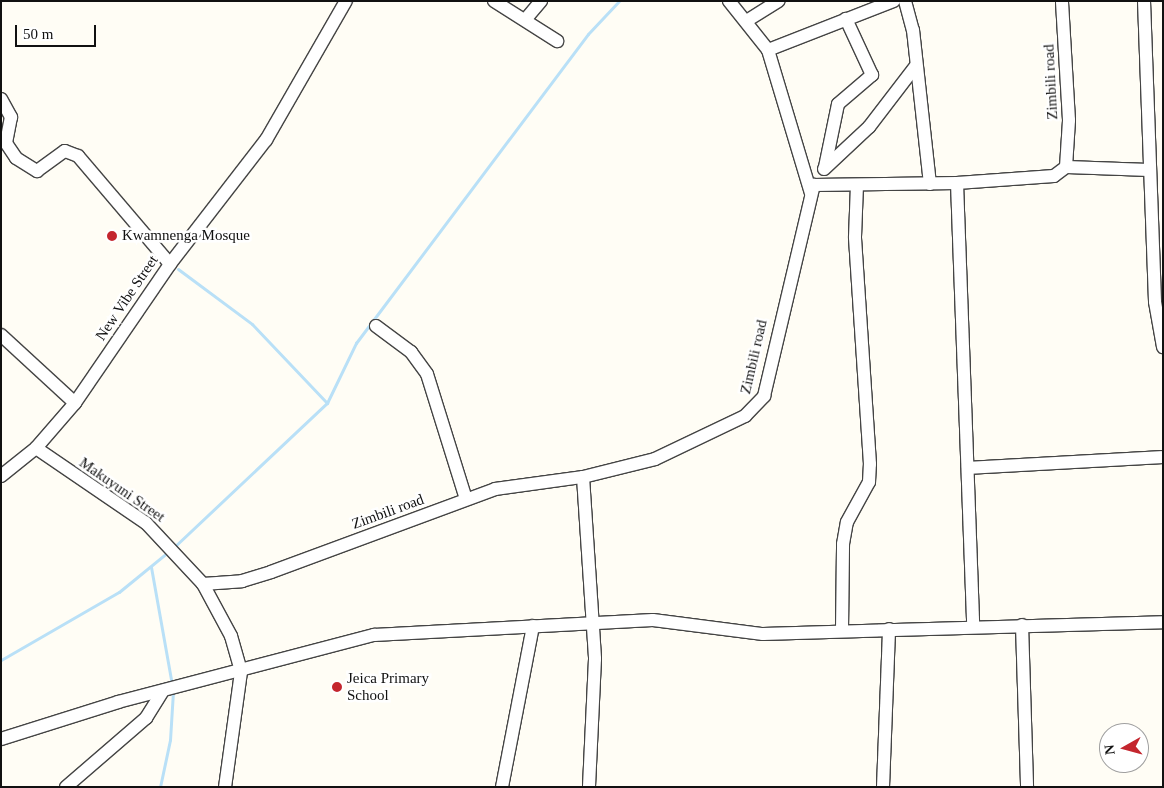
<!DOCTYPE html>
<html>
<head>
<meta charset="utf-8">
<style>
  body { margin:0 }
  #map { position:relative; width:1164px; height:788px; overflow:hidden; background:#fffdf5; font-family:"Times New Roman",serif }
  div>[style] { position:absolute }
  .stream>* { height:3px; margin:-1.5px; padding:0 1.5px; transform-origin:1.5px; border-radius:1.5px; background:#b9e0f7 }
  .roads { filter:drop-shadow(1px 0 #444) drop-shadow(-1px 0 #444) drop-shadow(0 1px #444) drop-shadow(0 -1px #444) }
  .street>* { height:12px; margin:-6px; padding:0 6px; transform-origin:6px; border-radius:6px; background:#fff }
  .dots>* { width:14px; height:14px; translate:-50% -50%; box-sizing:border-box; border:2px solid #fff; border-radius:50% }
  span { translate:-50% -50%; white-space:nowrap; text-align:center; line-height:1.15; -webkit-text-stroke:5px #fff; paint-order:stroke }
  .street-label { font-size:15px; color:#111 }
  .poi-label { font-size:15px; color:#111 }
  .left { translate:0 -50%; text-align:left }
  .frame { position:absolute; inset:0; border:2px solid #111; pointer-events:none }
  .north { position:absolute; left:1099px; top:723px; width:50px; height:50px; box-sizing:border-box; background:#fff; border:1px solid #a0a0a0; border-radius:50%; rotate:263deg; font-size:14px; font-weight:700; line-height:20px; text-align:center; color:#111 }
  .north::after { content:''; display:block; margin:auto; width:18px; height:22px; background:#c4262e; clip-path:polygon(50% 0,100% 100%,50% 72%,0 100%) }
  .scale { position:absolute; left:15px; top:25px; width:81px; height:22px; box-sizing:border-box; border:2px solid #111; border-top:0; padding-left:6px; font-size:15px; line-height:18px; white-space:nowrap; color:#111; -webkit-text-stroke:4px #fff; paint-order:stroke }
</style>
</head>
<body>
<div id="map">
  <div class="stream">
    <div style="left:178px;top:269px;width:92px;rotate:36.6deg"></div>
    <div style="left:252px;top:324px;width:109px;rotate:46.5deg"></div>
    <div style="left:173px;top:548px;width:212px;rotate:-43.3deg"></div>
    <div style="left:327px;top:403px;width:67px;rotate:-64.2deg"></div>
    <div style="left:356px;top:343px;width:386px;rotate:-53.1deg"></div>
    <div style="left:588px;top:34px;width:45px;rotate:-46.8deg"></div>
    <div style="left:151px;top:567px;width:120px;rotate:79.9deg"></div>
    <div style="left:1px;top:660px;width:136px;rotate:-30deg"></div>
    <div style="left:119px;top:592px;width:63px;rotate:-39.2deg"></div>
    <div style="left:160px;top:787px;width:48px;rotate:-78deg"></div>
    <div style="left:170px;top:740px;width:49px;rotate:-86.5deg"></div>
  </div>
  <div class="roads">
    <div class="street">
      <div style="left:494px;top:1px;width:75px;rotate:32.4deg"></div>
      <div style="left:729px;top:1px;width:63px;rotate:51.5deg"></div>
      <div style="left:768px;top:50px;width:149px;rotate:73.3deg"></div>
      <div style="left:905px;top:1px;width:30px;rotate:75deg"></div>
      <div style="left:913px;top:30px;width:155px;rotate:83.7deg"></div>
      <div style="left:1144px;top:1px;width:301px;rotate:87.9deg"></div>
      <div style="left:1155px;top:302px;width:46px;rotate:79.9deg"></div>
      <div style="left:525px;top:20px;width:25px;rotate:-50deg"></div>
      <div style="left:748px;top:20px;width:36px;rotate:-32deg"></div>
      <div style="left:768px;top:50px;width:135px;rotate:-21.3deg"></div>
      <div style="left:1px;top:99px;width:21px;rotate:61deg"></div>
      <div style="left:11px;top:117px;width:26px;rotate:101deg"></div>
      <div style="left:6px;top:143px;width:18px;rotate:56deg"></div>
      <div style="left:16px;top:158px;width:25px;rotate:32deg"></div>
      <div style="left:37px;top:171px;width:34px;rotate:-36deg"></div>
      <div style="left:65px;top:151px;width:14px;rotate:21deg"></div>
      <div style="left:78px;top:156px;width:142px;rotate:49.6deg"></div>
      <div style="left:825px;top:167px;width:64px;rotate:-78.3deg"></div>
      <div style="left:838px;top:104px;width:45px;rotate:-40.5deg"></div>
      <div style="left:872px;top:75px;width:62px;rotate:-114.9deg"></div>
      <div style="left:1066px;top:167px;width:84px;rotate:2deg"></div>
      <div style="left:824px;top:169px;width:62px;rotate:-43deg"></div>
      <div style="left:869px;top:127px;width:76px;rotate:-52.5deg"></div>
      <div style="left:957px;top:183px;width:443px;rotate:87.9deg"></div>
      <div style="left:376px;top:326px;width:44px;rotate:36.6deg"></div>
      <div style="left:411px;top:352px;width:27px;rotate:54deg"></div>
      <div style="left:427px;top:374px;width:131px;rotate:72.7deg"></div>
      <div style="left:1px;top:335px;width:100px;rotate:42.6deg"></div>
      <div style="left:36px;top:448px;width:133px;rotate:34.3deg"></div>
      <div style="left:146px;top:523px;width:83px;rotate:46.9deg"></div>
      <div style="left:203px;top:584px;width:59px;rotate:61.7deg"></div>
      <div style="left:231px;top:636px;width:37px;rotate:74deg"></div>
      <div style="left:241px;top:672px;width:116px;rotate:97.9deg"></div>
      <div style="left:968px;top:468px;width:194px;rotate:-3.2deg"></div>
      <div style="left:1px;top:476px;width:45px;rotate:-38.7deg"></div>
      <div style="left:36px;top:448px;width:60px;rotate:-49.1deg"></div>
      <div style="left:75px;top:403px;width:168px;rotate:-55.6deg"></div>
      <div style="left:170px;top:264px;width:157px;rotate:-52.3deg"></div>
      <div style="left:266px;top:140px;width:160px;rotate:-60.1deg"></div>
      <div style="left:583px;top:477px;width:182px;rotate:86.2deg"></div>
      <div style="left:595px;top:659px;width:128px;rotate:92.7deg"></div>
      <div style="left:203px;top:584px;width:39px;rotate:-4deg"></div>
      <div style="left:242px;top:581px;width:30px;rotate:-17deg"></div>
      <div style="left:271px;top:572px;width:239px;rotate:-20.3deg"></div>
      <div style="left:495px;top:489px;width:89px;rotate:-7.8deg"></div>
      <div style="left:583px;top:477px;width:74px;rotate:-14deg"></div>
      <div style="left:655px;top:459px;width:100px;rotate:-25.5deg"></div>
      <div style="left:745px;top:416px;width:28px;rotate:-46deg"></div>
      <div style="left:764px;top:396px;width:217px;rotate:-76.7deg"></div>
      <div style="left:814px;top:185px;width:143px;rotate:-0.8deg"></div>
      <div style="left:957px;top:183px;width:97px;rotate:-4.1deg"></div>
      <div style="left:1054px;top:176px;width:15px;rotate:-37deg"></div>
      <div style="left:1066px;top:167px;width:47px;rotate:-86.3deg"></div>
      <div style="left:1069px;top:120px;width:119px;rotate:-93.4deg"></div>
      <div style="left:1022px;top:625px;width:162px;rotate:88.2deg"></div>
      <div style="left:842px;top:630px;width:86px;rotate:-89.3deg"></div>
      <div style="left:843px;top:544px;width:22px;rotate:-80deg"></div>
      <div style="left:847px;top:522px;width:46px;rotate:-61.2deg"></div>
      <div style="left:869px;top:482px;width:18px;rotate:-87deg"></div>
      <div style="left:870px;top:464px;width:227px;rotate:-93.8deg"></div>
      <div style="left:855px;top:237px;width:51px;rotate:-87.8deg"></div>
      <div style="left:1px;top:739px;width:123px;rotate:-17.5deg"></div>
      <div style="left:118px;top:702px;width:265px;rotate:-14.7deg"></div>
      <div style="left:374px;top:635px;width:279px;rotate:-3.1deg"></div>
      <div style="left:653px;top:620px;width:111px;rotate:7.3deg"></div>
      <div style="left:763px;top:634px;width:400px;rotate:-1.7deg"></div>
      <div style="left:66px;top:787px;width:106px;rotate:-40.8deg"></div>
      <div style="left:146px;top:718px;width:32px;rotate:-58deg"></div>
      <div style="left:502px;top:787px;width:164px;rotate:-79.1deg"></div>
      <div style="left:883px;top:787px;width:158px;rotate:-87.8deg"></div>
    </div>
  </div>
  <div class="dots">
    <div style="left:112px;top:236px;background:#c4262e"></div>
    <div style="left:337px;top:687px;background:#c4262e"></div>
  </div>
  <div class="street-label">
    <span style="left:1051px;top:82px;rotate:-93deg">Zimbili road</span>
    <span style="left:127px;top:298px;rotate:-56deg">New Vibe Street</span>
    <span style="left:754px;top:357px;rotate:-77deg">Zimbili road</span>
    <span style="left:122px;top:490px;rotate:35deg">Makuyuni Street</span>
    <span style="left:388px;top:512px;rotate:-20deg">Zimbili road</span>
  </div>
  <div class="poi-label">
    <span class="left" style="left:122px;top:236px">Kwamnenga Mosque</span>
    <span class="left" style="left:347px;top:687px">Jeica Primary<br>School</span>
  </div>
  <div class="frame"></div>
  <div class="north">N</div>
  <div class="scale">50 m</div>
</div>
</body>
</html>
